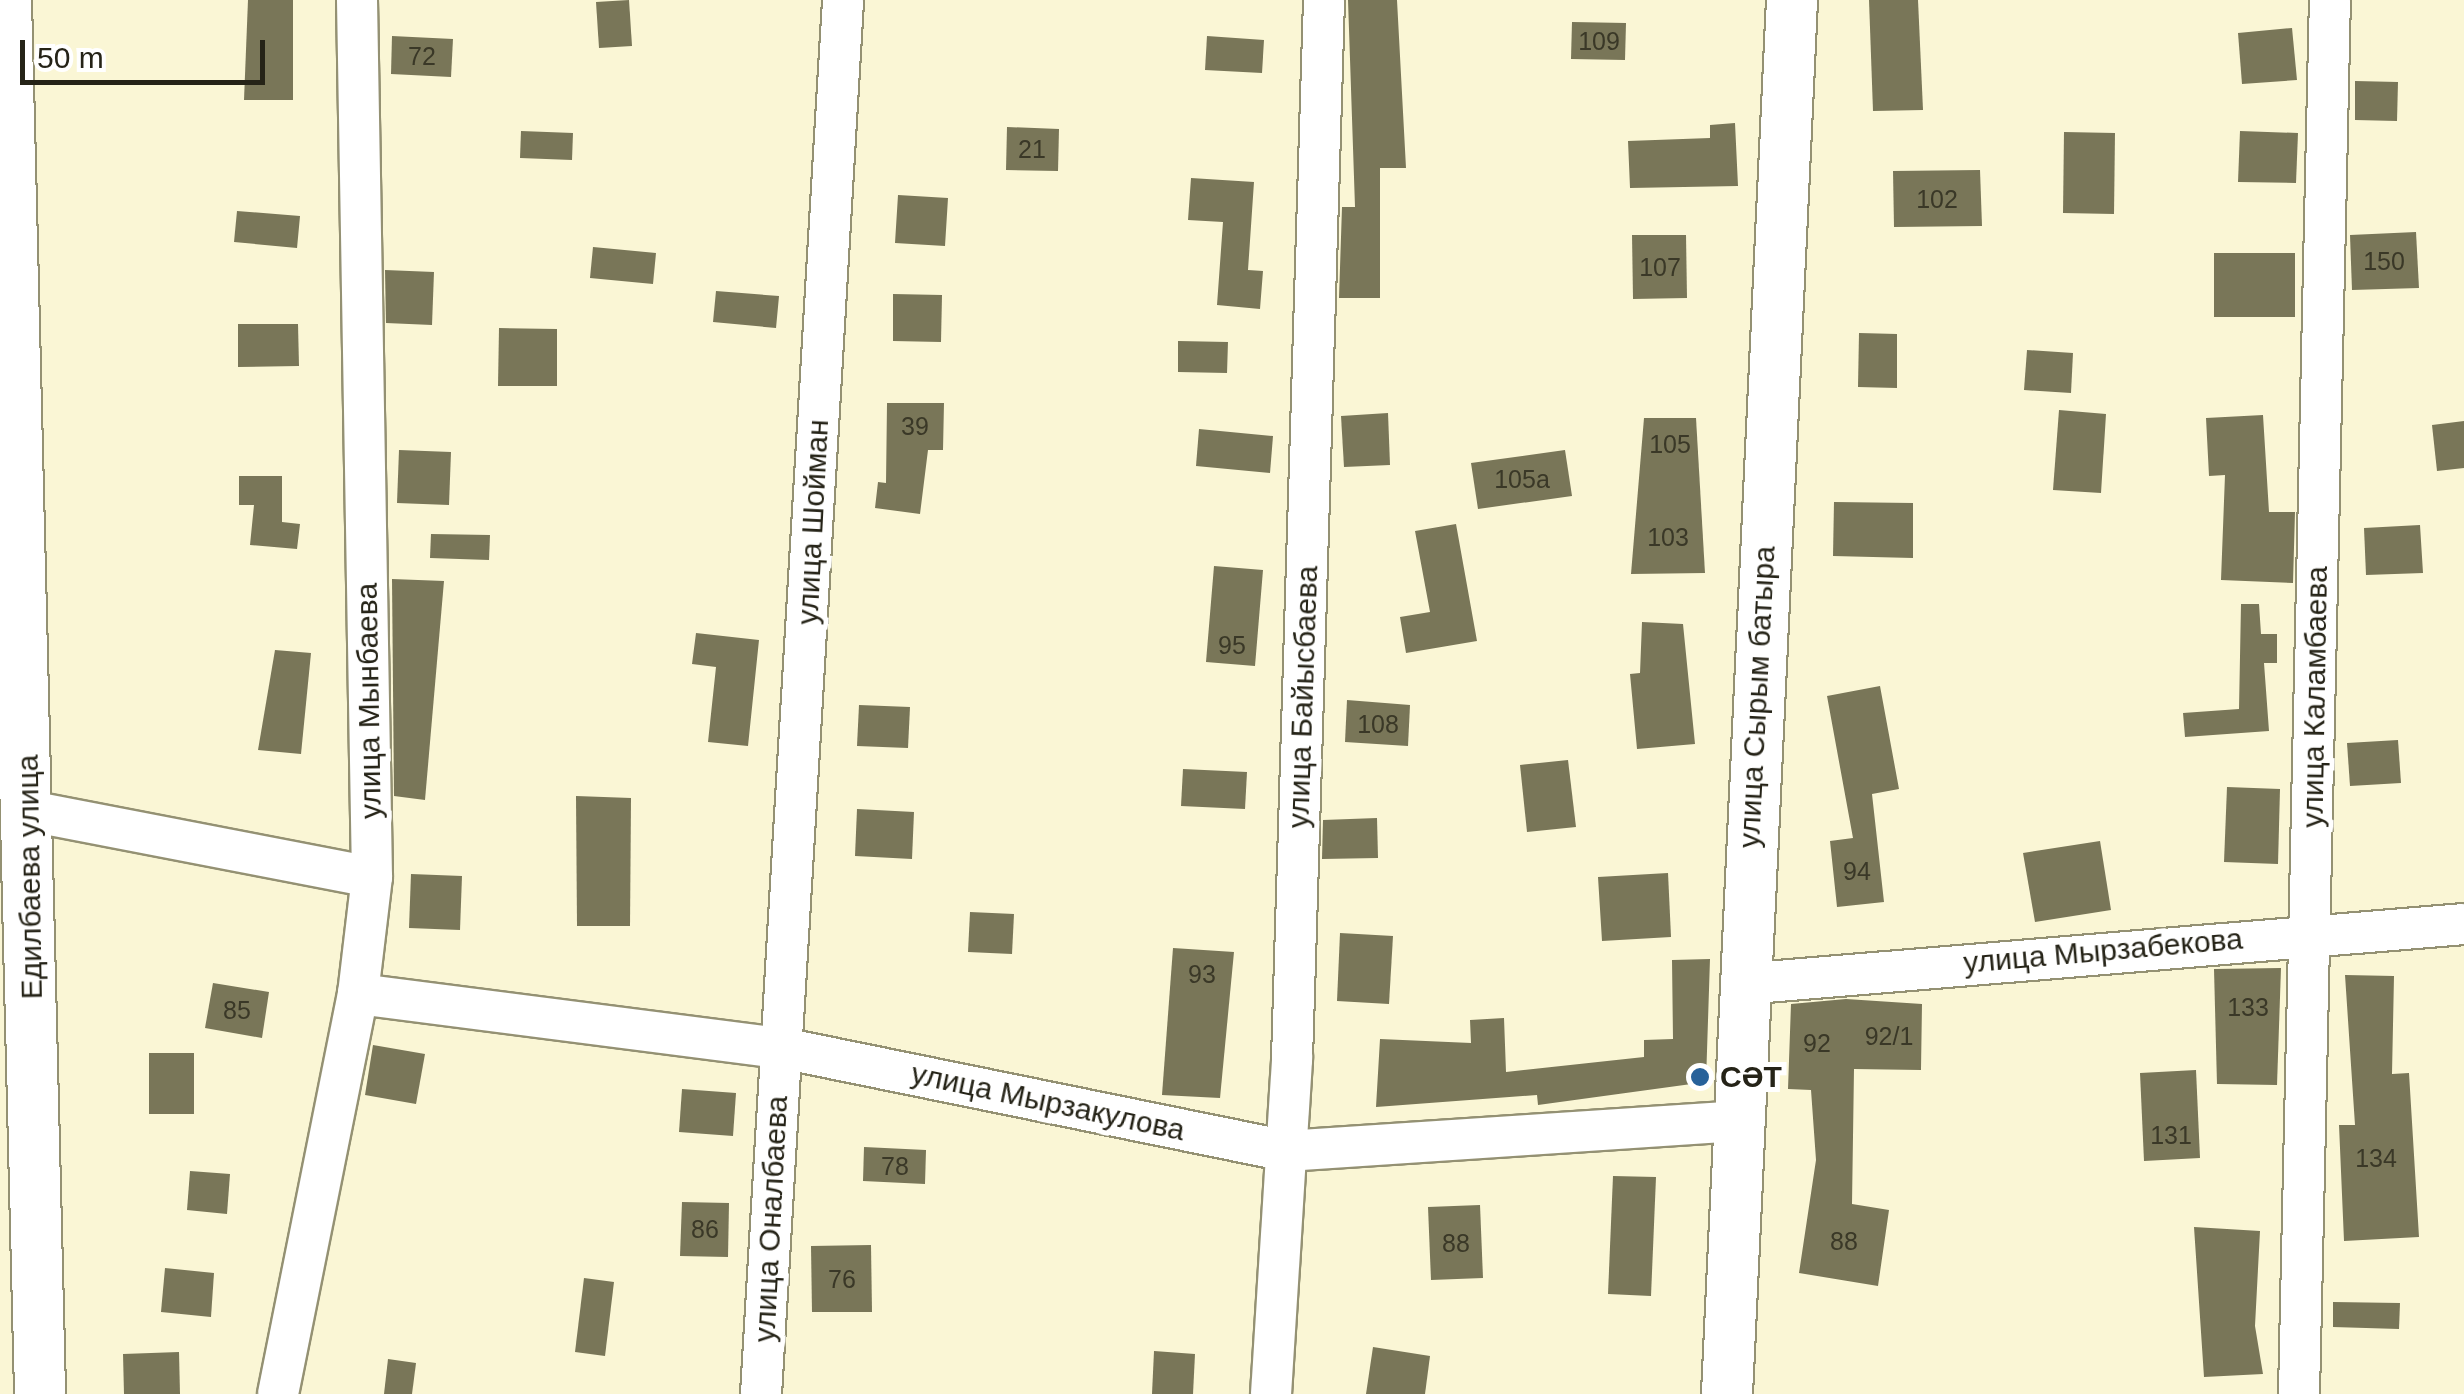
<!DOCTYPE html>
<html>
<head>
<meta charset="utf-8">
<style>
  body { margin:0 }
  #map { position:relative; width:2464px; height:1394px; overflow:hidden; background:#faf6d5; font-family:Arial,sans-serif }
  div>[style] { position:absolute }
  .building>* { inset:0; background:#797658 }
  .roads { filter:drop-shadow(2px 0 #949173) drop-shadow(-2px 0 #949173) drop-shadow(0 2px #949173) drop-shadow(0 -2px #949173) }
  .minor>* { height:40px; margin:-20px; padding:0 20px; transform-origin:20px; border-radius:20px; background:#fff }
  .tertiary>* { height:50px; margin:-25px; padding:0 25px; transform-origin:25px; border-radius:25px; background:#fff }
  .dots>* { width:28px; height:28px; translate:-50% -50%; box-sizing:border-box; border:5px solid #fff; border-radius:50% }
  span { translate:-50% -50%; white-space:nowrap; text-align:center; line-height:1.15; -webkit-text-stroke:10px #fff; paint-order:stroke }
  .number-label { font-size:25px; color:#3a3827 }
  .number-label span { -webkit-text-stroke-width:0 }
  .street-label { font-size:30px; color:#252317 }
  .poi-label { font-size:30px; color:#252317; font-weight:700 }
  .left { translate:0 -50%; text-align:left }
  .scale { position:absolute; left:20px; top:40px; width:245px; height:45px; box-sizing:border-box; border:5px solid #252317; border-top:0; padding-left:12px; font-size:30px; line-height:35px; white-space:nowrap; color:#252317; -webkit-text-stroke:8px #fff; paint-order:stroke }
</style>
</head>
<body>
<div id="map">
  <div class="building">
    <div style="clip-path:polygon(248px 0,293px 0,293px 100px,244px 100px)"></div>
    <div style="clip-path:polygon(629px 0,632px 46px,599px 48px,596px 2px)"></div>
    <div style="clip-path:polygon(1348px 0,1397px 0,1406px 168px,1380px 168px,1380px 298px,1339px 298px,1342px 207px,1355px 207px)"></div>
    <div style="clip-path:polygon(1869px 0,1918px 0,1923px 110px,1873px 111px)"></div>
    <div style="clip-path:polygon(1572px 22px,1626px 23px,1625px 60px,1571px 59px)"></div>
    <div style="clip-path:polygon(2292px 28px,2297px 80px,2242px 84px,2238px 33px)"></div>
    <div style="clip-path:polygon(392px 36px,453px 39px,451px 77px,391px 74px)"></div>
    <div style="clip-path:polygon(1207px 36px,1264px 40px,1262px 73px,1205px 70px)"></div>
    <div style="clip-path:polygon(2355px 81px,2398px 82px,2397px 121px,2355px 120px)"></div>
    <div style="clip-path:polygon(1735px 123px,1738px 186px,1630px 188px,1628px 141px,1710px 138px,1710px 125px)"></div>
    <div style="clip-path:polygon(1007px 127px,1059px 129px,1058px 171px,1006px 170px)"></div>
    <div style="clip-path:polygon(521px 131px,573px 133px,572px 160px,520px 158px)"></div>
    <div style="clip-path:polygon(2240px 131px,2298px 133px,2296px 183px,2238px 182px)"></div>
    <div style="clip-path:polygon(2064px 132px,2115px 133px,2114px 214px,2063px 213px)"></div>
    <div style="clip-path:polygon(1980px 170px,1982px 226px,1894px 227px,1893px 171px)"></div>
    <div style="clip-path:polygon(1191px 178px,1254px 182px,1248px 270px,1263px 271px,1260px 309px,1217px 305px,1223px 222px,1188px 220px)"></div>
    <div style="clip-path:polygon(898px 195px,948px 198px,945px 246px,895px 243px)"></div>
    <div style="clip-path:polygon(237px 211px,300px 216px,297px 248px,234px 242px)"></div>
    <div style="clip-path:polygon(2416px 232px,2419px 288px,2352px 290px,2350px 235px)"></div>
    <div style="clip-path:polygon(1632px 235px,1686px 235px,1687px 298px,1633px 299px)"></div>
    <div style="clip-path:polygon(593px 247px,656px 253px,653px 284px,590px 278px)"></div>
    <div style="clip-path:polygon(2214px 253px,2295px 253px,2295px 317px,2214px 317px)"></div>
    <div style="clip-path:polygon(385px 270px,434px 272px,432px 325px,386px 323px)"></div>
    <div style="clip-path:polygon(716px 291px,779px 296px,776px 328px,713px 322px)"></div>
    <div style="clip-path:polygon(893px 294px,942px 295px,941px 342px,893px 341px)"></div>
    <div style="clip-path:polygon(238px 324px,298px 324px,299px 366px,238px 367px)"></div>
    <div style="clip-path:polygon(499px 328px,557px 329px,557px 386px,498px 386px)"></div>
    <div style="clip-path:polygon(1859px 333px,1897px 334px,1897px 388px,1858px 387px)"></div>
    <div style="clip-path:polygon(1178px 341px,1228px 342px,1227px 373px,1178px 372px)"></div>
    <div style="clip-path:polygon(2027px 350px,2073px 353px,2071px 393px,2024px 390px)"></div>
    <div style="clip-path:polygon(887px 403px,944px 403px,943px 450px,928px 450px,920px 514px,875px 508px,878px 482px,886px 483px)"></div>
    <div style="clip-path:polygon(2059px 410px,2106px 414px,2101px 493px,2053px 490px)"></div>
    <div style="clip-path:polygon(1388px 413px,1390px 465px,1344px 467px,1341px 416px)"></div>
    <div style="clip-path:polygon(2263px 415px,2269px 512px,2295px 512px,2293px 583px,2221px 580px,2225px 475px,2209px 476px,2206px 418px)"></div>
    <div style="clip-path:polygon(1644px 418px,1696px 418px,1705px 573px,1631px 574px)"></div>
    <div style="clip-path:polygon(2464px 421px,2464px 468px,2437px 471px,2432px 425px)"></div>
    <div style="clip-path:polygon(1199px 429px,1273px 436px,1270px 473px,1196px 466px)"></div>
    <div style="clip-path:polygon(399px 450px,451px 452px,449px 505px,397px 503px)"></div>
    <div style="clip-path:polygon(1565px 450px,1572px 496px,1478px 509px,1471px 463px)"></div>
    <div style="clip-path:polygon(239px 476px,282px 476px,282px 522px,300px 524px,297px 549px,250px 545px,254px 505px,239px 505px)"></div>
    <div style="clip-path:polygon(1834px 502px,1913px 503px,1913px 558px,1833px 556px)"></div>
    <div style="clip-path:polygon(1456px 524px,1477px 641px,1406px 653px,1400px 617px,1430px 612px,1415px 531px)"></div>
    <div style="clip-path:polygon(2420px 525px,2423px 573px,2366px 575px,2364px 528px)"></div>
    <div style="clip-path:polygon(431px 534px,490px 535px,489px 560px,430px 558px)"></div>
    <div style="clip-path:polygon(1214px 566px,1263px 570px,1255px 666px,1206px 662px)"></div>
    <div style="clip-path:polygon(392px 579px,444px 581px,425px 800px,394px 796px)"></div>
    <div style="clip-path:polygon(2241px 604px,2259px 604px,2261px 634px,2277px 634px,2277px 663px,2264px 663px,2269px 731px,2185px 737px,2183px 713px,2239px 709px)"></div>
    <div style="clip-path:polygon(1642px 622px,1683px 624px,1695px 744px,1637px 749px,1630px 674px,1640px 673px)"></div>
    <div style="clip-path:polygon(696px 633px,759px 640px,748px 746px,708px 742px,716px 667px,692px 664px)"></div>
    <div style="clip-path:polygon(275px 650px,311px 653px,301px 754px,258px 750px)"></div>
    <div style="clip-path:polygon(1880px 686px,1899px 789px,1872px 794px,1884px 902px,1837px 907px,1830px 841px,1853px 838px,1827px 696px)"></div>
    <div style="clip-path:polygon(1347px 700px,1410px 705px,1408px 746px,1345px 742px)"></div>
    <div style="clip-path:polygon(859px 705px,910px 707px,908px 748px,857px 746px)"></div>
    <div style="clip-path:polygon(2398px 740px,2401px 783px,2350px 786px,2347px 743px)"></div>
    <div style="clip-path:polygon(1568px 760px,1576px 827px,1527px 832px,1520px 765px)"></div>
    <div style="clip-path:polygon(1183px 769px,1247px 772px,1245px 809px,1181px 806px)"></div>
    <div style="clip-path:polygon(2227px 787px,2280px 789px,2278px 864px,2224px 862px)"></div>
    <div style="clip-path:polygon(576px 796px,631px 798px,630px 926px,577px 926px)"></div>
    <div style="clip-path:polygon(857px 809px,914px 812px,912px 859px,855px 856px)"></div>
    <div style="clip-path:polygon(1377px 818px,1378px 858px,1322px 859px,1323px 820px)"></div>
    <div style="clip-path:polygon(2100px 841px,2111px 910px,2035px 922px,2023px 853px)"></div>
    <div style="clip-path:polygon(1668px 873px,1671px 937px,1602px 941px,1598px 877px)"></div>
    <div style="clip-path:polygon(411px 874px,462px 876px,460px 930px,409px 928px)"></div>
    <div style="clip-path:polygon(970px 912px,1014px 914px,1012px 954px,968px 952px)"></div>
    <div style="clip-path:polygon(1340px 933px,1393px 936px,1389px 1004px,1337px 1001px)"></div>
    <div style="clip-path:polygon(1173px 948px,1234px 952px,1220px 1098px,1162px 1095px)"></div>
    <div style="clip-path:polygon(1710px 959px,1706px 1082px,1538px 1105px,1537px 1095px,1376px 1107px,1380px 1039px,1471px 1043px,1470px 1020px,1504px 1018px,1506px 1072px,1644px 1057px,1644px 1040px,1673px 1039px,1672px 960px)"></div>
    <div style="clip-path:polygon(2281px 968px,2277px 1085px,2217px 1084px,2214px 969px)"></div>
    <div style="clip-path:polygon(2345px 975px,2394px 976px,2392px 1074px,2409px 1073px,2419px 1237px,2344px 1241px,2339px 1125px,2355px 1125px)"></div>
    <div style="clip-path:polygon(213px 983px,269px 992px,262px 1038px,205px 1028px)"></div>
    <div style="clip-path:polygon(1846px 999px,1922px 1004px,1921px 1070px,1854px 1069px,1852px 1204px,1889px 1210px,1878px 1286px,1799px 1273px,1816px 1160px,1811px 1090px,1788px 1089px,1791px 1004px)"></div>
    <div style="clip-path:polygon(373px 1045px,425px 1054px,416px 1104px,365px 1095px)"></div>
    <div style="clip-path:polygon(149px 1053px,194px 1053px,194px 1114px,149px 1114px)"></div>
    <div style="clip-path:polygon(2196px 1070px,2200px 1158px,2144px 1161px,2140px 1073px)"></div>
    <div style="clip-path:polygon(682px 1089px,736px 1093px,733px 1136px,679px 1132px)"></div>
    <div style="clip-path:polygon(864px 1147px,926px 1150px,925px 1184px,863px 1181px)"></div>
    <div style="clip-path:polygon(190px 1171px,230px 1174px,227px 1214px,187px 1210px)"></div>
    <div style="clip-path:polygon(1613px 1176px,1656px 1177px,1651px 1296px,1608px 1294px)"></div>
    <div style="clip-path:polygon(682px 1202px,729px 1203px,728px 1257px,680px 1256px)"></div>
    <div style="clip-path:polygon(1480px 1205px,1483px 1278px,1431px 1280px,1428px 1207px)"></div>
    <div style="clip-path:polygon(2194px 1227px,2260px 1231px,2255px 1326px,2263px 1374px,2204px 1377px)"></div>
    <div style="clip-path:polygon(871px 1245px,872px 1312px,812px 1312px,811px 1246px)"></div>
    <div style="clip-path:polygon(165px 1268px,214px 1273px,211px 1317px,161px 1312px)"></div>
    <div style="clip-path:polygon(584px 1278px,614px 1282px,605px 1356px,575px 1352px)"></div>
    <div style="clip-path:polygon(2333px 1302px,2400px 1303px,2399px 1329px,2333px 1327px)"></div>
    <div style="clip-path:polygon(1373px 1347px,1430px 1356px,1425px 1394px,1366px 1394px)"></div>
    <div style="clip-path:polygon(1154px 1351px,1195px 1354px,1193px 1394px,1152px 1394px)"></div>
    <div style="clip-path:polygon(179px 1352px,180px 1394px,124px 1394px,123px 1354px)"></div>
    <div style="clip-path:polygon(388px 1359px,416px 1363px,412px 1394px,384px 1394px)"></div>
  </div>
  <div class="roads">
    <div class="minor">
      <div style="left:29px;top:811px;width:349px;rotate:10.9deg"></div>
      <div style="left:1742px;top:984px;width:724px;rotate:-4.75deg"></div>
      <div style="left:358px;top:994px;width:427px;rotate:7.3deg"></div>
      <div style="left:782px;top:1048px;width:515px;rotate:11.53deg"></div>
      <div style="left:1287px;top:1151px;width:454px;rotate:-3.8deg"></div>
      <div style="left:278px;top:1394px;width:408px;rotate:-78.7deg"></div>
      <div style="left:358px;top:994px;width:118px;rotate:-83.2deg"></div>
      <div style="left:372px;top:877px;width:877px;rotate:-90.98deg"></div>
      <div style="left:761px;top:1394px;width:1396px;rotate:-86.63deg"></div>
      <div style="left:1271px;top:1394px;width:336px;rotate:-86.4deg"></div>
      <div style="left:1292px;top:1059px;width:1059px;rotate:-88.27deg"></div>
      <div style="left:2299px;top:1394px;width:1394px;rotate:-88.73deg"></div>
    </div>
    <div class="tertiary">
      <div style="left:6px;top:0;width:1394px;rotate:88.6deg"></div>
      <div style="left:1727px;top:1394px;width:1396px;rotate:-87.33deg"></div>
    </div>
  </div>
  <div class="dots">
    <div style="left:1700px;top:1077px;background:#276199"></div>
  </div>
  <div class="number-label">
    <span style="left:1599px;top:41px">109</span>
    <span style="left:422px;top:56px">72</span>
    <span style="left:1032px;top:149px">21</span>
    <span style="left:1937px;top:199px">102</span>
    <span style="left:2384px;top:261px">150</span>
    <span style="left:1660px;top:267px">107</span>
    <span style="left:915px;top:426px">39</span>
    <span style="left:1670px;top:444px">105</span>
    <span style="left:1522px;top:479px">105а</span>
    <span style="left:1668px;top:537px">103</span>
    <span style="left:1232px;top:645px">95</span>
    <span style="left:1378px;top:724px">108</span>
    <span style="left:1857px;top:871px">94</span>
    <span style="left:1202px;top:974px">93</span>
    <span style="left:2248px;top:1007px">133</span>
    <span style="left:237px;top:1010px">85</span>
    <span style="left:1889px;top:1036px">92/1</span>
    <span style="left:1817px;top:1043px">92</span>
    <span style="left:2171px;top:1135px">131</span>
    <span style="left:2376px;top:1158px">134</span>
    <span style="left:895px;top:1166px">78</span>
    <span style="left:705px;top:1229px">86</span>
    <span style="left:1844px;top:1241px">88</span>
    <span style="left:1456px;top:1243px">88</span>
    <span style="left:842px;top:1279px">76</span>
  </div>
  <div class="street-label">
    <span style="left:813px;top:522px;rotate:-87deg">улица Шойман</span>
    <span style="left:1303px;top:697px;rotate:-88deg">улица Байысбаева</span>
    <span style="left:1757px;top:697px;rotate:-87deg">улица Сырым батыра</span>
    <span style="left:2315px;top:697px;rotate:-89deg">улица Каламбаева</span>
    <span style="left:369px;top:701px;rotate:-91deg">улица Мынбаева</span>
    <span style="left:30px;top:877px;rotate:-91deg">Едилбаева улица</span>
    <span style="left:2103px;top:951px;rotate:-5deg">улица Мырзабекова</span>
    <span style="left:1048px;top:1102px;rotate:12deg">улица Мырзакулова</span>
    <span style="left:771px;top:1219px;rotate:-87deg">улица Оналбаева</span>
  </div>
  <div class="poi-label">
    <span class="left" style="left:1720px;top:1077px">СƏТ</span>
  </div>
  <div class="scale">50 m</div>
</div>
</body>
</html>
